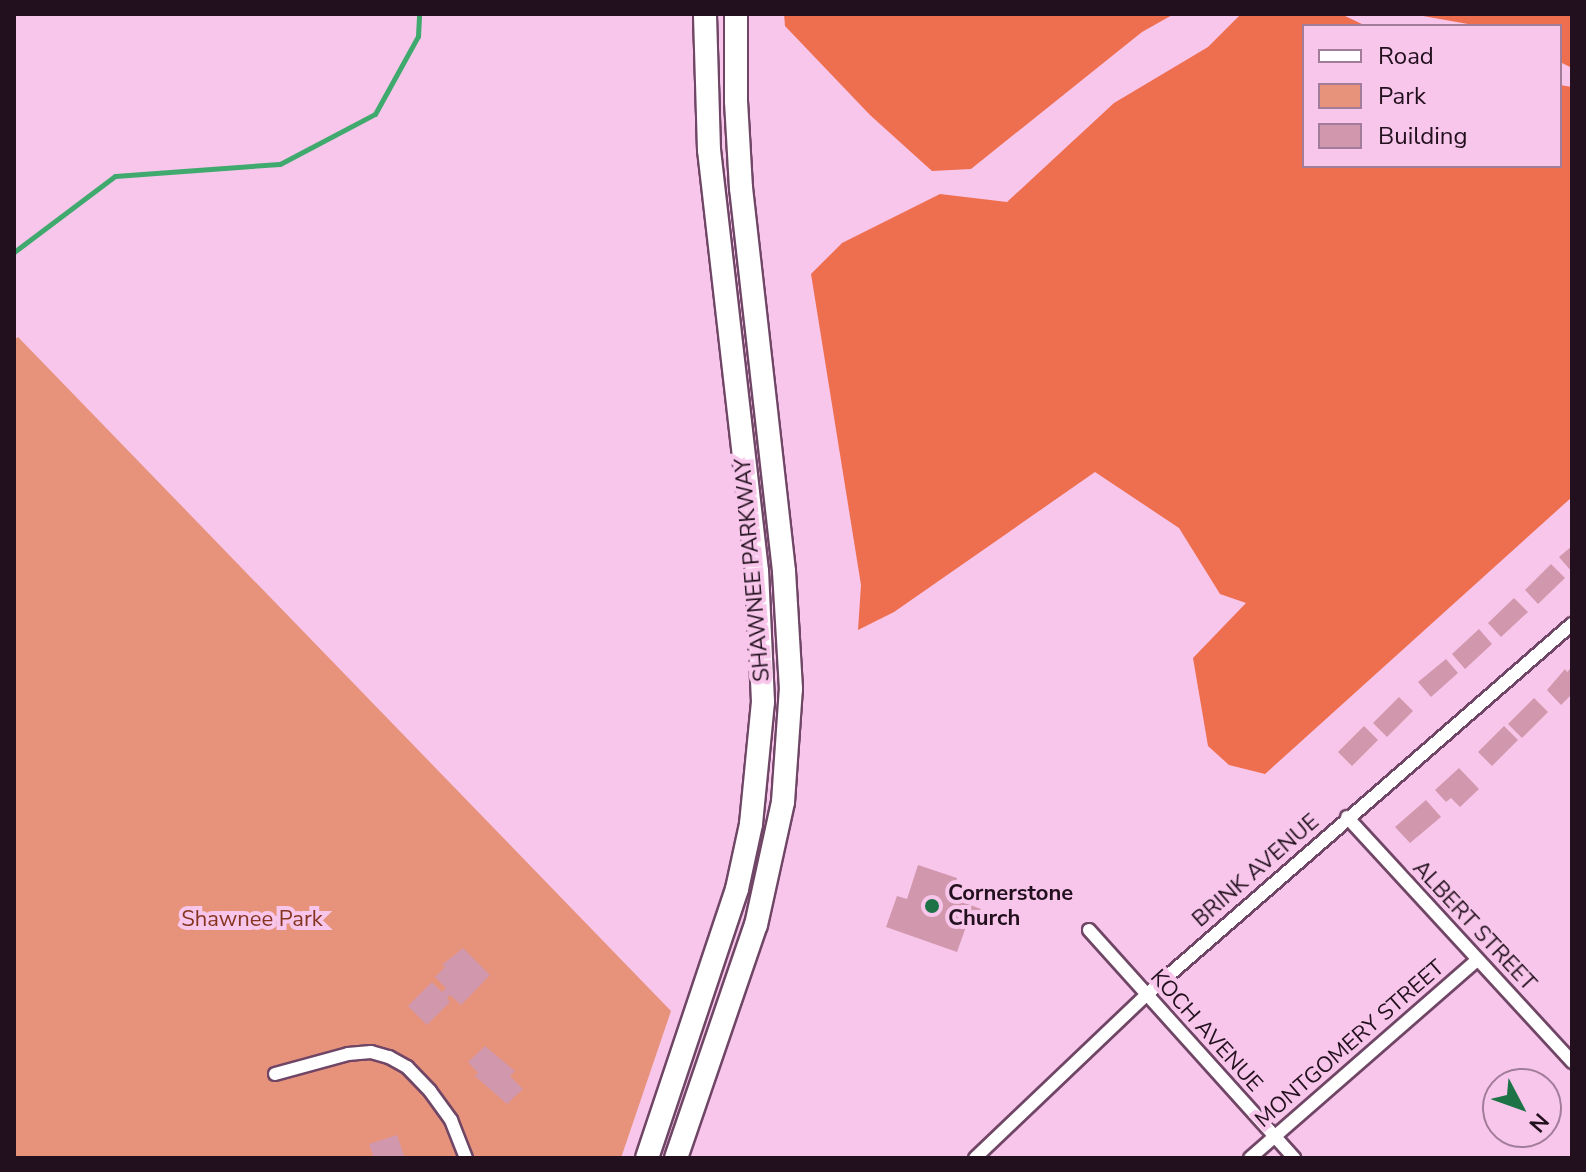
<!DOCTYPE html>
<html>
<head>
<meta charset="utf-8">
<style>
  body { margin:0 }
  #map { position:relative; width:1586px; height:1172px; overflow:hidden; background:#f8c6eb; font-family:"Nunito Sans",sans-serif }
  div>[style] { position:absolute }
  .green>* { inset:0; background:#e7937c }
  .forest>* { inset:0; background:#ee6f4f }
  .stream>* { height:5px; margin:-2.5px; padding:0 2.5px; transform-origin:2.5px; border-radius:2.5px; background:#3fa96e }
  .building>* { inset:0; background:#d197ac }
  .roads { filter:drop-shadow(2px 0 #704666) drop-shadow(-2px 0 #704666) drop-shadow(0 2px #704666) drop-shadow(0 -2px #704666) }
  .street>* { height:12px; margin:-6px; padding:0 6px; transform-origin:6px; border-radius:6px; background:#fff }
  .highway>* { height:22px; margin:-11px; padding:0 11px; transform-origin:11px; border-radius:11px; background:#fff }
  .dots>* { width:22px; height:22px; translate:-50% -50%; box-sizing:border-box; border:4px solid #f8c6eb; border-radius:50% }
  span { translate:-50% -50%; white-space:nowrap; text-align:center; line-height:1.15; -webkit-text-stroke:8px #f8c6eb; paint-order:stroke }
  .street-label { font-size:22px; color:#22101e }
  .poi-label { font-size:22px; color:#22101e; font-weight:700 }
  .left { translate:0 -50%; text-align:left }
  .park-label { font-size:22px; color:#85341f }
  .frame { position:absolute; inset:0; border:16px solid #22101e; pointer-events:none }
  .legend { position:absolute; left:1302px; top:24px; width:260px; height:144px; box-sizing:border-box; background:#f8c6eb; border:2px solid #a27d99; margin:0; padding:10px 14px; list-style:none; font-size:24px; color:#22101e }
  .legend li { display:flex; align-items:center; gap:16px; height:40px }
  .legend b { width:40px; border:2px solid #a27d99 }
  .north { position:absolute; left:1482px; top:1068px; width:80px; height:80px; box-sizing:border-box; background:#f8c6eb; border:2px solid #a27d99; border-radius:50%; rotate:131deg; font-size:22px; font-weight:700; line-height:32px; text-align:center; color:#22101e }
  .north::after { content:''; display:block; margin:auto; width:28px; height:36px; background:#1d7346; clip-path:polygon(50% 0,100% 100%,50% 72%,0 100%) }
</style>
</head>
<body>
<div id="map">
  <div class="green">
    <div style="clip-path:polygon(18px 337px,671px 1011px,621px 1158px,14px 1158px,14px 340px)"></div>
  </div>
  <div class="forest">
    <div style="clip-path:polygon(784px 14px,1174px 14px,1142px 32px,971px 169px,932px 171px,870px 115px,785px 26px)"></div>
    <div style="clip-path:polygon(1241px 14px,1341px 14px,1366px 26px,1304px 26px,1304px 166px,1560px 166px,1560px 85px,1572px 87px,1572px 497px,1265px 774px,1229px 765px,1208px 746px,1193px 658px,1246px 603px,1220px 594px,1179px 528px,1095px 472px,894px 612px,858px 630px,861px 585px,811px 274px,842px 243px,940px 194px,1007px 202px,1114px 103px,1208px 47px)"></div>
    <div style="clip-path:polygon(1412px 14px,1572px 14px,1572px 68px,1560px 62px,1560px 26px,1479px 26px)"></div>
  </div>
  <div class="stream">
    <div style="left:14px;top:252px;width:126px;rotate:-37deg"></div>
    <div style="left:115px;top:176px;width:165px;rotate:-4.2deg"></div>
    <div style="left:280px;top:164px;width:107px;rotate:-27.8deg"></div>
    <div style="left:375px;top:114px;width:89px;rotate:-61.1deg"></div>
    <div style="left:418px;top:36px;width:22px;rotate:-87deg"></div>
  </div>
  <div class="building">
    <div style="clip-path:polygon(1572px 546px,1572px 572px,1559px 557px)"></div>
    <div style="clip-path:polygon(1551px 564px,1565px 578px,1538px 604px,1525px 590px)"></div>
    <div style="clip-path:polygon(1514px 598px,1528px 612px,1501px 637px,1488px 623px)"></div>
    <div style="clip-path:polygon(1479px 629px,1492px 644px,1465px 669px,1452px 654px)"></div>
    <div style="clip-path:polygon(1446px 659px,1458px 673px,1431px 697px,1418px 682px)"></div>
    <div style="clip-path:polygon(1572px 667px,1572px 694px,1561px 705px,1547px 690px,1565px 669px,1567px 672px)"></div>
    <div style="clip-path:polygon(1399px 697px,1413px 711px,1387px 737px,1373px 723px)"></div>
    <div style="clip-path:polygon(1534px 698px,1548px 712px,1522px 738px,1508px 724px)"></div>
    <div style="clip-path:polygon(1364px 726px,1378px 740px,1352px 766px,1338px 752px)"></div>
    <div style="clip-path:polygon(1504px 726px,1518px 740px,1492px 766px,1478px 752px)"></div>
    <div style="clip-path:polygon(1459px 768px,1479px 789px,1460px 807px,1451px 798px,1446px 802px,1435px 790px)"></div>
    <div style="clip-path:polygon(1426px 800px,1441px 817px,1410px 843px,1395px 827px)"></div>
    <div style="clip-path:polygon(918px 865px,957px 878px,953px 892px,964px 895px,962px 902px,981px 909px,977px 920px,958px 913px,957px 917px,968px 921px,957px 952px,886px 927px,897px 896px,907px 899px)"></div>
    <div style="clip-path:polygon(463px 948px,490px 975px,461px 1005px,450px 995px,447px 998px,450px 1002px,427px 1025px,408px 1006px,432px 982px,442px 992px,446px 988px,435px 977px,445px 967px,442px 965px)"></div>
    <div style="clip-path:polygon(485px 1046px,515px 1071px,510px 1076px,523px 1089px,507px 1104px,475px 1076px,478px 1073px,468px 1062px)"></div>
    <div style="clip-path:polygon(397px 1135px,405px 1158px,374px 1158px,369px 1144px)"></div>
  </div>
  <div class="roads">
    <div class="street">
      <div style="left:1347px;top:817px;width:333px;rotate:47.4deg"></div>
      <div style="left:1089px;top:930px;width:307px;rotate:48deg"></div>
      <div style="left:275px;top:1074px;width:76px;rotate:-15.3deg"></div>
      <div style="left:348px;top:1054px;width:23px;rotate:-5deg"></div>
      <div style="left:371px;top:1052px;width:19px;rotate:16deg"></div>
      <div style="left:389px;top:1057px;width:21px;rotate:29deg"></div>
      <div style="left:407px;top:1067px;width:33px;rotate:46deg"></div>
      <div style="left:430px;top:1091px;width:36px;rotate:54deg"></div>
      <div style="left:451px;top:1120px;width:41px;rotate:68.5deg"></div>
      <div style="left:975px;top:1158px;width:236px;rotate:-43.6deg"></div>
      <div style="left:1146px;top:995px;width:565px;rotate:-41.05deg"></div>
      <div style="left:1250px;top:1158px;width:301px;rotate:-41.1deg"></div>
    </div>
    <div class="highway">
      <div style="left:647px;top:1158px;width:284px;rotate:-71.5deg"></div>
      <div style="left:737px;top:889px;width:66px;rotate:-77.8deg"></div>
      <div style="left:751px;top:824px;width:123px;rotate:-84.4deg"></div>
      <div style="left:763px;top:702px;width:131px;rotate:-92.6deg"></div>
      <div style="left:757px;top:571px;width:424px;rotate:-96.5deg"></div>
      <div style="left:709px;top:150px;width:136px;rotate:-91.7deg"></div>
      <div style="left:676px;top:1158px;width:246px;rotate:-71.1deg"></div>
      <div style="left:756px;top:925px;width:126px;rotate:-77.6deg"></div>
      <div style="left:783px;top:802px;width:113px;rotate:-86deg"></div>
      <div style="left:791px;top:689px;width:118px;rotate:-93.4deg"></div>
      <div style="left:784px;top:571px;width:385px;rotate:-96.4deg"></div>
      <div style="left:741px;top:188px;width:87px;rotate:-93.3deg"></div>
      <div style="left:736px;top:101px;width:87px;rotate:-90deg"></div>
    </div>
  </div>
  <div class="dots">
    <div style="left:932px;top:906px;background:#1d7346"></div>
  </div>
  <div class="street-label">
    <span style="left:753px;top:570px;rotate:-95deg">SHAWNEE PARKWAY</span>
    <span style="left:1256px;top:871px;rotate:-41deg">BRINK AVENUE</span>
    <span style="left:1474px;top:926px;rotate:47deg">ALBERT STREET</span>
    <span style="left:1206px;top:1031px;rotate:48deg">KOCH AVENUE</span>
    <span style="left:1350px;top:1044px;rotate:-41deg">MONTGOMERY STREET</span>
  </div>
  <div class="poi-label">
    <span class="left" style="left:948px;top:906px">Cornerstone<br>Church</span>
  </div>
  <div class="park-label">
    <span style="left:252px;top:920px">Shawnee Park</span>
  </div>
  <div class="frame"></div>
  <ul class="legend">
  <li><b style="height:10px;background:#fff"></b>Road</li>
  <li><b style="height:22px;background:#e7937c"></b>Park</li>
  <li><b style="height:22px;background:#d197ac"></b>Building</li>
  </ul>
  <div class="north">N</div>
</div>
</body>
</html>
